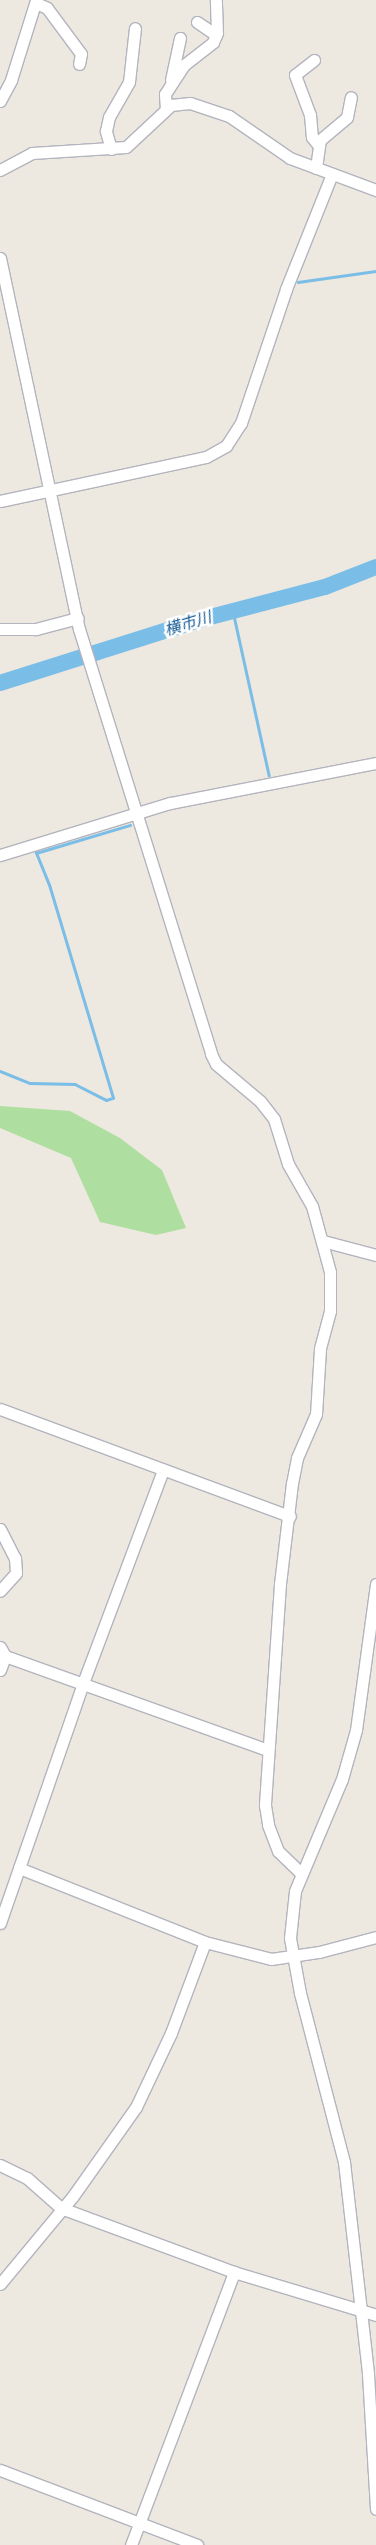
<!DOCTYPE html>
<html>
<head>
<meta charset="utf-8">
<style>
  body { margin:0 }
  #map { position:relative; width:376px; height:2545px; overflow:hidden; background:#ede8e0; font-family:Figtree,"Noto Sans JP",sans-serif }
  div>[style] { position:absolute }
  .green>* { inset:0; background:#afdfa0 }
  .stream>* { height:2.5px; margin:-1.25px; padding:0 1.25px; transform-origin:1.25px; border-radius:1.25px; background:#7abee7 }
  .river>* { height:16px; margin:-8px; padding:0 8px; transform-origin:8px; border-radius:8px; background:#7abee7 }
  .roads { filter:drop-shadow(1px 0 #b3b4be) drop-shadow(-1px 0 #b3b4be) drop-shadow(0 1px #b3b4be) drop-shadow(0 -1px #b3b4be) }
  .minor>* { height:11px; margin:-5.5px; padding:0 5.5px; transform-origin:5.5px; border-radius:5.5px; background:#fff }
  span { translate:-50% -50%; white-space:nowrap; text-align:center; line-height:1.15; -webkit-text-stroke:5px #fff; paint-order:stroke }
  .water-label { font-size:16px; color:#175c96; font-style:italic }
</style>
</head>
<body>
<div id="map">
  <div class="green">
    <div style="clip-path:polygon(0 1106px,70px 1111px,120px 1138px,162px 1170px,186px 1228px,156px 1235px,100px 1222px,71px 1158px,0 1128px)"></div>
  </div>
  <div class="stream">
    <div style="left:298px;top:282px;width:79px;rotate:-8deg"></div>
    <div style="left:233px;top:611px;width:168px;rotate:77.6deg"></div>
    <div style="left:0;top:1071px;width:32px;rotate:22deg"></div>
    <div style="left:30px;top:1083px;width:45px;rotate:1.3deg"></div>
    <div style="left:75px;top:1084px;width:35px;rotate:27deg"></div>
    <div style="left:106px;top:1100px;width:7px;rotate:-16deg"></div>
    <div style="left:113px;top:1098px;width:222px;rotate:-106.7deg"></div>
    <div style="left:49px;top:885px;width:35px;rotate:-112deg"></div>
    <div style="left:36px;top:853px;width:98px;rotate:-16.6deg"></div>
  </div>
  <div class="river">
    <div style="left:0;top:683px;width:205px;rotate:-17.6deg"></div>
    <div style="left:195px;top:621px;width:134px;rotate:-14.7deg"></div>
    <div style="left:325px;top:587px;width:55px;rotate:-21.4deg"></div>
  </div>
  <div class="roads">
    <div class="minor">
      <div style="left:36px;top:3px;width:12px;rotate:24deg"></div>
      <div style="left:47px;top:8px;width:57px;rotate:53.5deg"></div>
      <div style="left:81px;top:54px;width:10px;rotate:101deg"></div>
      <div style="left:197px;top:22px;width:23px;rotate:34deg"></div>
      <div style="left:314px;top:60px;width:24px;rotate:142deg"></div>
      <div style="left:295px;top:75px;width:43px;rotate:69.4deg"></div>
      <div style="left:310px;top:115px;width:22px;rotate:85deg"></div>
      <div style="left:312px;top:137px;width:11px;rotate:52deg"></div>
      <div style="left:171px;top:80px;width:43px;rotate:-77.9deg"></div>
      <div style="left:0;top:101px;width:24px;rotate:-62deg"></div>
      <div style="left:11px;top:80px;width:84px;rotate:-72.6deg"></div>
      <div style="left:166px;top:109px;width:15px;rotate:-94deg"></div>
      <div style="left:165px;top:94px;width:35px;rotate:-57deg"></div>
      <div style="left:184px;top:65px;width:37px;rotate:-38deg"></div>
      <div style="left:213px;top:42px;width:10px;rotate:-66deg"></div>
      <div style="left:217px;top:33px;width:33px;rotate:-92deg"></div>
      <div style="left:111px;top:149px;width:19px;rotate:-106deg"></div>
      <div style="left:106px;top:131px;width:14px;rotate:-78deg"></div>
      <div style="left:109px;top:117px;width:40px;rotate:-60.3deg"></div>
      <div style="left:129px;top:82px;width:54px;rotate:-83.7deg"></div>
      <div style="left:316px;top:168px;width:28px;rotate:-82deg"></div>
      <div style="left:320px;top:140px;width:35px;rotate:-40deg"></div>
      <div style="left:347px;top:117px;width:20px;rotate:-79deg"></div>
      <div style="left:0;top:170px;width:36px;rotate:-28deg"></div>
      <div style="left:32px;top:153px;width:94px;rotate:-3.7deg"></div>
      <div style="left:126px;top:147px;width:62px;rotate:-43deg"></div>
      <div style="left:171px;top:105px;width:19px;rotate:-6deg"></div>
      <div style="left:190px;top:103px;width:41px;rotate:18.4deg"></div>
      <div style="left:229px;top:116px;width:74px;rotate:34.5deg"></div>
      <div style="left:290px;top:158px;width:92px;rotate:20.4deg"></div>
      <div style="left:0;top:258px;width:379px;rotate:78deg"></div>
      <div style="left:79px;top:629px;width:445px;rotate:72.7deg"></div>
      <div style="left:211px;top:1054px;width:11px;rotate:63deg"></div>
      <div style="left:216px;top:1064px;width:57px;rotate:40.1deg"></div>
      <div style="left:260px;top:1101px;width:23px;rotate:52deg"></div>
      <div style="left:274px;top:1119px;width:47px;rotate:72.7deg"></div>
      <div style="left:288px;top:1164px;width:48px;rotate:60.3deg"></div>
      <div style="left:312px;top:1206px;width:68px;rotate:74.7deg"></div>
      <div style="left:330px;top:1272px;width:39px;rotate:90deg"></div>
      <div style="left:330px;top:1311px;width:39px;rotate:105deg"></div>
      <div style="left:320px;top:1349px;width:65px;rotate:93.5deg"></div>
      <div style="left:316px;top:1414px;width:48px;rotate:113.4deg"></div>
      <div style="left:297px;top:1458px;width:25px;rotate:101deg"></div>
      <div style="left:292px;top:1483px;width:102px;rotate:96.8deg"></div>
      <div style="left:280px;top:1584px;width:222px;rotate:93.9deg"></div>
      <div style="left:265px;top:1805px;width:20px;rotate:81deg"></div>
      <div style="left:268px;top:1825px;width:28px;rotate:69deg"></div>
      <div style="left:278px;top:1851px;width:32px;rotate:44deg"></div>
      <div style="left:0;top:501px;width:211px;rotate:-12.1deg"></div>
      <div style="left:206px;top:457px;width:23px;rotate:-29deg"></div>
      <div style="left:226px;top:446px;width:27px;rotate:-57deg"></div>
      <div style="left:241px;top:423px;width:141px;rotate:-71.4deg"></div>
      <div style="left:286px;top:289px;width:124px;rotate:-68.2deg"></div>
      <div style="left:0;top:629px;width:36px"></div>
      <div style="left:36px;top:629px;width:43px;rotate:-14.7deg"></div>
      <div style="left:0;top:855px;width:178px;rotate:-17deg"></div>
      <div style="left:170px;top:803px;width:210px;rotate:-11deg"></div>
      <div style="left:323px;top:1241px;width:55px;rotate:14.8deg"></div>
      <div style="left:0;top:1409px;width:309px;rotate:20.3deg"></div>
      <div style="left:0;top:1529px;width:33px;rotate:63deg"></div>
      <div style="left:15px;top:1558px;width:15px;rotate:86deg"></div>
      <div style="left:16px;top:1573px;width:24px;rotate:132deg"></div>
      <div style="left:376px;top:1584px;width:147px;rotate:97.8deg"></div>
      <div style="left:356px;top:1730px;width:51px;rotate:105.9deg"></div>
      <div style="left:342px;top:1779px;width:121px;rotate:112.8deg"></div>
      <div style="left:295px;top:1891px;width:47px;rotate:96.1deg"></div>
      <div style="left:290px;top:1938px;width:56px;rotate:79.7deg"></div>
      <div style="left:300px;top:1993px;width:175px;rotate:75.4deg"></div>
      <div style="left:344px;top:2162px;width:213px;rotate:83.5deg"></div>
      <div style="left:368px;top:2374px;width:135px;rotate:86.6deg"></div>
      <div style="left:0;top:1647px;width:10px;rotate:61deg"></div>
      <div style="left:5px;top:1656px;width:279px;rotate:19.7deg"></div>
      <div style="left:0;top:1670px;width:15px;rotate:-70deg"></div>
      <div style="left:19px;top:1868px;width:200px;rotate:21.7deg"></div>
      <div style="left:205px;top:1942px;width:68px;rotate:14.4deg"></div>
      <div style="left:271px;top:1959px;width:49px;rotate:-8.3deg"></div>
      <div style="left:319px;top:1952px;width:59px;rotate:-14.7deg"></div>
      <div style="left:0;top:1923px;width:254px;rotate:-70.9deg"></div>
      <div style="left:83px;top:1683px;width:228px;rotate:-69.4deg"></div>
      <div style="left:0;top:2165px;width:30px;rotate:26deg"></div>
      <div style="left:27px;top:2178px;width:45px;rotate:41.4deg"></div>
      <div style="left:61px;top:2208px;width:184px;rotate:20.3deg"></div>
      <div style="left:234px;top:2272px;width:148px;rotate:16.8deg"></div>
      <div style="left:0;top:2284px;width:114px;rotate:-50.3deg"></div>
      <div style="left:73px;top:2196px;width:109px;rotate:-54.7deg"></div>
      <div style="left:136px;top:2107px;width:82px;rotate:-64.7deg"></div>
      <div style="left:171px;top:2033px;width:97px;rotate:-69.5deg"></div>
      <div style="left:0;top:2470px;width:211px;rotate:20.8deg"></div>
      <div style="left:131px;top:2545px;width:292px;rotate:-69.3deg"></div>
    </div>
  </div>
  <div class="water-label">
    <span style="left:188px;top:624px;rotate:-17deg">横市川</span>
  </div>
</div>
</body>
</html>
